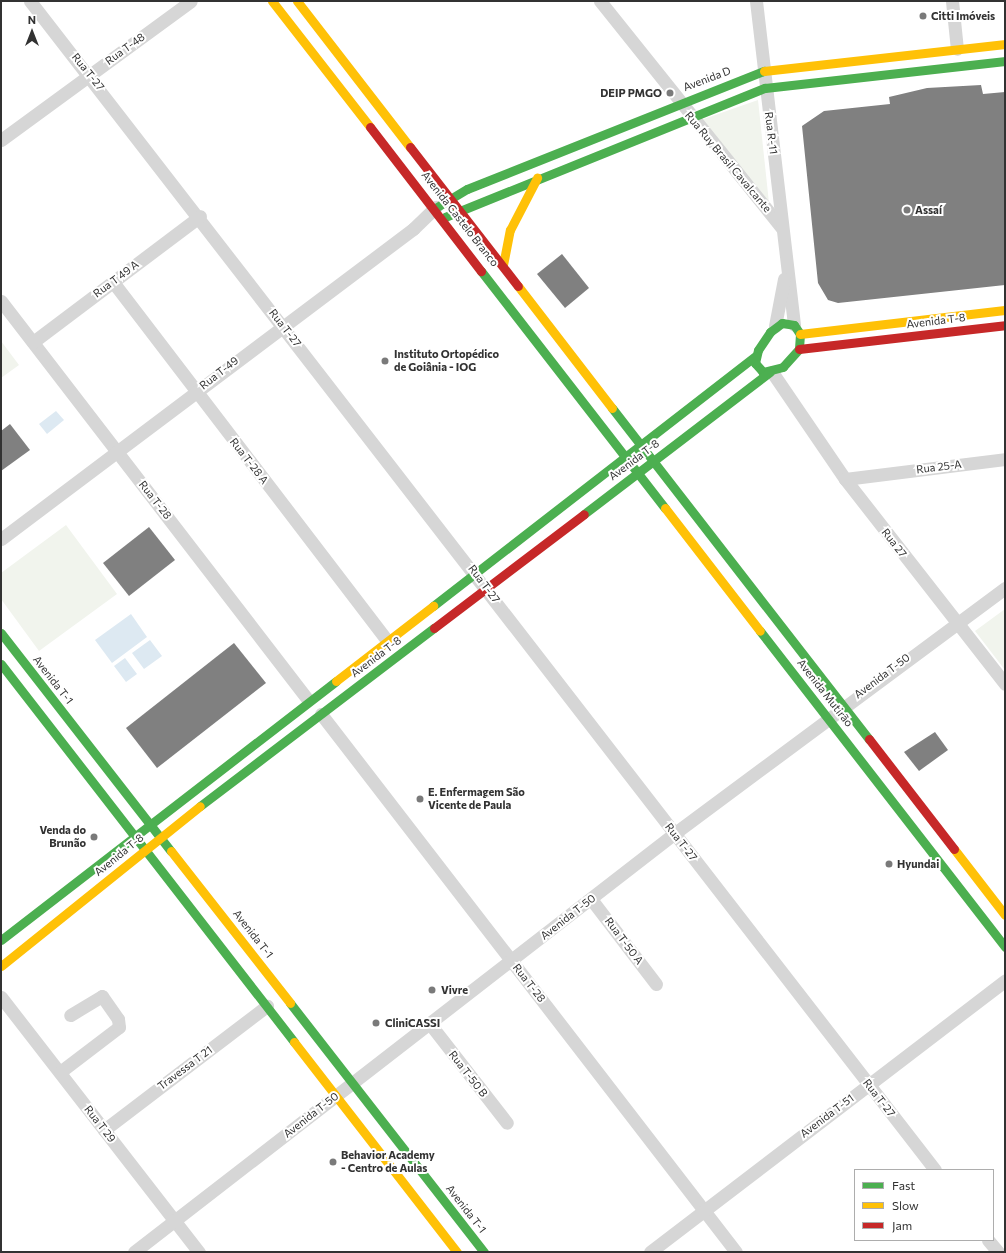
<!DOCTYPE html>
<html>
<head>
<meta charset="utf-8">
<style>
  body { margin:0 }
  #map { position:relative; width:1006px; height:1253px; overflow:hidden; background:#fff; font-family:Commissioner,sans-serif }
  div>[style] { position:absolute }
  .green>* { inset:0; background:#f1f4ed }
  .water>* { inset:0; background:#dde9f2 }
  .building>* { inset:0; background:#808080 }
  .street>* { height:13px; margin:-6.5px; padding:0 6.5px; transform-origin:6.5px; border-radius:6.5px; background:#d6d6d6 }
  .fast>* { height:9px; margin:-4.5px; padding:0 4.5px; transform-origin:4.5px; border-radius:4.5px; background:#4caf50 }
  .slow>* { height:9px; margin:-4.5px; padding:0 4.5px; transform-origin:4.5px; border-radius:4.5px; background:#ffc107 }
  .jam>* { height:9px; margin:-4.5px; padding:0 4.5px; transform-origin:4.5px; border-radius:4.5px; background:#c62828 }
  .dots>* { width:11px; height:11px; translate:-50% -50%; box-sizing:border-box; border:2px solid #fff; border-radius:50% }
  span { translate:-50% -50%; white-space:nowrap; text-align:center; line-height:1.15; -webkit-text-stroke:4px #fff; paint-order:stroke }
  .poi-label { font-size:11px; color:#323232; font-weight:700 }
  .left { translate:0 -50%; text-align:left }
  .right { translate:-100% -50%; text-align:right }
  .street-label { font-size:11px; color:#323232 }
  .frame { position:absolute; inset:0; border:2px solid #323232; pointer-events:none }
  .legend { position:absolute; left:854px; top:1169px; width:140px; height:72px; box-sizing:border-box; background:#fff; border:1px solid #adadad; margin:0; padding:5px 7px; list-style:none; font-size:12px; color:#323232 }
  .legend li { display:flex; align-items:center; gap:8px; height:20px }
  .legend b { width:20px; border:1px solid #adadad }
  .north { position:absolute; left:12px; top:12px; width:40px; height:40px; -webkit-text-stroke:3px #fff; paint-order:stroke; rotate:0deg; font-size:11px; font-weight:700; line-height:16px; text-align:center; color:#323232 }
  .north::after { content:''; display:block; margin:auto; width:14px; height:18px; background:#323232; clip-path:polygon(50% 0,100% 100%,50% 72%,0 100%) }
</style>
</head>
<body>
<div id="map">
  <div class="green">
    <div style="clip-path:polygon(758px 100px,769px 203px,698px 121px)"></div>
    <div style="clip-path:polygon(1px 341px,19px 365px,1px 378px)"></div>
    <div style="clip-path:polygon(66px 525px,117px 594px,39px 651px,1px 599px,1px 573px)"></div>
    <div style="clip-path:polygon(1005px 609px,1005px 670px,975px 631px)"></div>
  </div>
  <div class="water">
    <div style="clip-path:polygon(56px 411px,64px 420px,47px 434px,39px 424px)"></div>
    <div style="clip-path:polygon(131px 614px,147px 637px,112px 663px,95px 640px)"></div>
    <div style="clip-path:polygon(150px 640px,162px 656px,144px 669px,132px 653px)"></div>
    <div style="clip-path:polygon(125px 658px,137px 674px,126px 682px,114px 666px)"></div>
  </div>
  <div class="building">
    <div style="clip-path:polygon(981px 85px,983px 94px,1005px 92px,1005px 285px,838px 303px,828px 300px,818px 283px,802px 126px,824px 111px,890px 104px,889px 97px,927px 88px)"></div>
    <div style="clip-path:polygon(562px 254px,589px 288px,565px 308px,537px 274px)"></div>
    <div style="clip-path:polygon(10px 424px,30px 450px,1px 471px,1px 431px)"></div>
    <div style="clip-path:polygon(149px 527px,175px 560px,129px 596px,103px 563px)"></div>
    <div style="clip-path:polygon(234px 643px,266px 683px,157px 768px,126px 728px)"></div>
    <div style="clip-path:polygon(935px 732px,948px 750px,919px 771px,904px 752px)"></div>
  </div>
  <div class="street">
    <div style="left:30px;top:1px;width:1478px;rotate:52.25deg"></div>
    <div style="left:600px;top:1px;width:291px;rotate:51.3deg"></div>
    <div style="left:756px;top:1px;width:326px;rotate:83.3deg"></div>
    <div style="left:952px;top:1px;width:48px;rotate:84.1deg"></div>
    <div style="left:1px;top:140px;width:235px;rotate:-36.2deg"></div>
    <div style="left:113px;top:282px;width:449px;rotate:52.6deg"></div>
    <div style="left:1px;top:301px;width:503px;rotate:52.42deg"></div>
    <div style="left:775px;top:326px;width:48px;rotate:-79.2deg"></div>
    <div style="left:33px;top:342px;width:209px;rotate:-37deg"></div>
    <div style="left:772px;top:372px;width:130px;rotate:55.7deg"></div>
    <div style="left:845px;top:479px;width:260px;rotate:52deg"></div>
    <div style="left:845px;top:479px;width:161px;rotate:-7.1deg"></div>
    <div style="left:1px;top:539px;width:516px;rotate:-36.96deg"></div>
    <div style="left:413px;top:229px;width:32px;rotate:-44deg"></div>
    <div style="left:321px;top:714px;width:679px;rotate:52.35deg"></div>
    <div style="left:591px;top:899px;width:107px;rotate:52.6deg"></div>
    <div style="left:1px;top:997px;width:323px;rotate:52.2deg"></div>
    <div style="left:430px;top:1024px;width:125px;rotate:52.1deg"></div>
    <div style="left:60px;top:1072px;width:74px;rotate:-37.3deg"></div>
    <div style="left:119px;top:1027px;width:8px;rotate:-97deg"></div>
    <div style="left:118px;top:1019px;width:28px;rotate:-125deg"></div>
    <div style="left:102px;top:996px;width:37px;rotate:149deg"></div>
    <div style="left:104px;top:1130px;width:205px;rotate:-37.3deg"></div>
    <div style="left:988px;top:1240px;width:16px;rotate:50deg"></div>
    <div style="left:134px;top:1252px;width:684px;rotate:-37.76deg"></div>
    <div style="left:675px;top:833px;width:411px;rotate:-36.6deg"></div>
    <div style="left:650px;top:1252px;width:447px;rotate:-37.4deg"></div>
  </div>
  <div class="fast">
    <div style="left:437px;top:207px;width:35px;rotate:-31deg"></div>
    <div style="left:467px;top:189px;width:320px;rotate:-21.7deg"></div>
    <div style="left:445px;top:217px;width:345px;rotate:-22deg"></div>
    <div style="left:765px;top:88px;width:242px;rotate:-6.4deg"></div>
    <div style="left:481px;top:271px;width:300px;rotate:52.2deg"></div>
    <div style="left:782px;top:323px;width:12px;rotate:9deg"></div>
    <div style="left:794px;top:325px;width:11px;rotate:56deg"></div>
    <div style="left:800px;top:334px;width:15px;rotate:94deg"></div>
    <div style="left:799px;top:349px;width:24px;rotate:132deg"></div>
    <div style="left:783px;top:367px;width:21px;rotate:166deg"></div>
    <div style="left:763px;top:372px;width:12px;rotate:-132deg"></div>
    <div style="left:755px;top:363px;width:13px;rotate:-77deg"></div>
    <div style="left:758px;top:350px;width:22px;rotate:-56deg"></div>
    <div style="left:770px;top:332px;width:15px;rotate:-37deg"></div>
    <div style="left:612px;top:408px;width:419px;rotate:52.2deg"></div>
    <div style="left:584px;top:514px;width:234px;rotate:-37.4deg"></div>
    <div style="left:433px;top:606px;width:408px;rotate:-37.8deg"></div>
    <div style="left:760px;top:631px;width:400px;rotate:52.2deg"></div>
    <div style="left:1px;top:633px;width:276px;rotate:52.1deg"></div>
    <div style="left:1px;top:664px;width:478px;rotate:52.2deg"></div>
    <div style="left:200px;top:806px;width:294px;rotate:-37.3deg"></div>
    <div style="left:1px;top:940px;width:423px;rotate:-37.7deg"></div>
    <div style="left:290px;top:1003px;width:316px;rotate:52.1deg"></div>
  </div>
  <div class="slow">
    <div style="left:272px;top:1px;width:160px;rotate:52.1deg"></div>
    <div style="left:297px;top:1px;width:185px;rotate:52.3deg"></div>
    <div style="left:764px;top:71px;width:243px;rotate:-6.4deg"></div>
    <div style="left:503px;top:265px;width:36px;rotate:-79deg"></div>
    <div style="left:510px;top:230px;width:59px;rotate:-62.6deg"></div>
    <div style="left:518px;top:286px;width:154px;rotate:52.4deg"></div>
    <div style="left:800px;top:334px;width:206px;rotate:-6.7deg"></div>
    <div style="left:665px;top:508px;width:155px;rotate:52.3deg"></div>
    <div style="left:336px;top:681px;width:123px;rotate:-37.7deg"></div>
    <div style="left:954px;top:849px;width:83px;rotate:52.3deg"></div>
    <div style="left:171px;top:851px;width:193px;rotate:51.9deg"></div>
    <div style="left:1px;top:966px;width:255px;rotate:-38.8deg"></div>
    <div style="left:294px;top:1042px;width:266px;rotate:52.2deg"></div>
  </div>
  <div class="jam">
    <div style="left:370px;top:127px;width:182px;rotate:52.4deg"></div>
    <div style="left:410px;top:147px;width:176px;rotate:52.2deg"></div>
    <div style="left:799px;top:349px;width:207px;rotate:-6.6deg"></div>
    <div style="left:434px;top:628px;width:188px;rotate:-37.2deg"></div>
    <div style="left:869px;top:739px;width:139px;rotate:52.3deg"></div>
  </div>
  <div class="dots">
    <div style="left:923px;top:16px;background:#7a7a7a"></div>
    <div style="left:670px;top:93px;background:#7a7a7a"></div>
    <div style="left:907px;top:210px;background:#7a7a7a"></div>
    <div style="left:385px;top:361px;background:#7a7a7a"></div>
    <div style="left:420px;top:799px;background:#7a7a7a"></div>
    <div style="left:94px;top:837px;background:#7a7a7a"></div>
    <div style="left:889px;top:864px;background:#7a7a7a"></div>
    <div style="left:432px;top:990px;background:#7a7a7a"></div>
    <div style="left:376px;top:1023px;background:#7a7a7a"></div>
    <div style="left:333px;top:1162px;background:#7a7a7a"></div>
  </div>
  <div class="poi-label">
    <span class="left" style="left:931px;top:16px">Citti Imóveis</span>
    <span class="right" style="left:662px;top:93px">DEIP PMGO</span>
    <span class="left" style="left:915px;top:210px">Assaí</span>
    <span class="left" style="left:394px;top:361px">Instituto Ortopédico<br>de Goiânia - IOG</span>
    <span class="left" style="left:428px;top:799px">E. Enfermagem São<br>Vicente de Paula</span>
    <span class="right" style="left:86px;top:837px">Venda do<br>Brunão</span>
    <span class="left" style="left:897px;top:864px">Hyundai</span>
    <span class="left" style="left:441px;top:990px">Vivre</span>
    <span class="left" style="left:385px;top:1023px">CliniCASSI</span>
    <span class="left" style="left:341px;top:1162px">Behavior Academy<br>- Centro de Aulas</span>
  </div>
  <div class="street-label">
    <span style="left:125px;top:49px;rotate:-36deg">Rua T-48</span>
    <span style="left:88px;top:72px;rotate:51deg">Rua T-27</span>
    <span style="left:707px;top:79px;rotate:-21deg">Avenida D</span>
    <span style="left:771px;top:133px;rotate:83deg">Rua R-11</span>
    <span style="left:728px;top:162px;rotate:50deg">Rua Ruy Brasil Cavalcante</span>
    <span style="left:460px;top:219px;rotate:52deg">Avenida Castelo Branco</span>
    <span style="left:116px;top:279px;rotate:-37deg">Rua T 49 A</span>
    <span style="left:936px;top:321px;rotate:-7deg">Avenida T-8</span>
    <span style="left:285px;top:328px;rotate:52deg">Rua T-27</span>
    <span style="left:219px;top:373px;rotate:-38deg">Rua T-49</span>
    <span style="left:634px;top:460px;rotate:-37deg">Avenida T-8</span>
    <span style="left:249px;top:461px;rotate:52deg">Rua T-28 A</span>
    <span style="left:939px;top:467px;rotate:-7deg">Rua 25-A</span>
    <span style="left:155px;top:500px;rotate:52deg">Rua T-28</span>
    <span style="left:894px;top:543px;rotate:52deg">Rua 27</span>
    <span style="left:484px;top:584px;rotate:53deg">Rua T-27</span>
    <span style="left:376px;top:657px;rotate:-37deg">Avenida T-8</span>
    <span style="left:882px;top:676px;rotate:-37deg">Avenida T-50</span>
    <span style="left:53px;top:680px;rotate:52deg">Avenida T-1</span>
    <span style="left:825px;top:693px;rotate:52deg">Avenida Mutirão</span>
    <span style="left:681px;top:842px;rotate:52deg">Rua T-27</span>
    <span style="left:119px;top:855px;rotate:-39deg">Avenida T-8</span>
    <span style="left:568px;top:917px;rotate:-38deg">Avenida T-50</span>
    <span style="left:253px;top:934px;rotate:52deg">Avenida T-1</span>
    <span style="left:624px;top:941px;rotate:53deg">Rua T-50 A</span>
    <span style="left:529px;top:983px;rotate:52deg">Rua T-28</span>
    <span style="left:185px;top:1068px;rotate:-37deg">Travessa T 21</span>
    <span style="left:468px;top:1074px;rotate:52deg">Rua T-50 B</span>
    <span style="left:879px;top:1098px;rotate:52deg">Rua T-27</span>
    <span style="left:311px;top:1115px;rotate:-38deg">Avenida T-50</span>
    <span style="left:827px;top:1116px;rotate:-37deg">Avenida T-51</span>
    <span style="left:100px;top:1124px;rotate:52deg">Rua T 29</span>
    <span style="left:466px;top:1209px;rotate:52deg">Avenida T-1</span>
  </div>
  <div class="frame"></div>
  <ul class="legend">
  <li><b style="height:5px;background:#4caf50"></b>Fast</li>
  <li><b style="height:5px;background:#ffc107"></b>Slow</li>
  <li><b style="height:5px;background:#c62828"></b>Jam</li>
  </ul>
  <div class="north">N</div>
</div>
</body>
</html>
